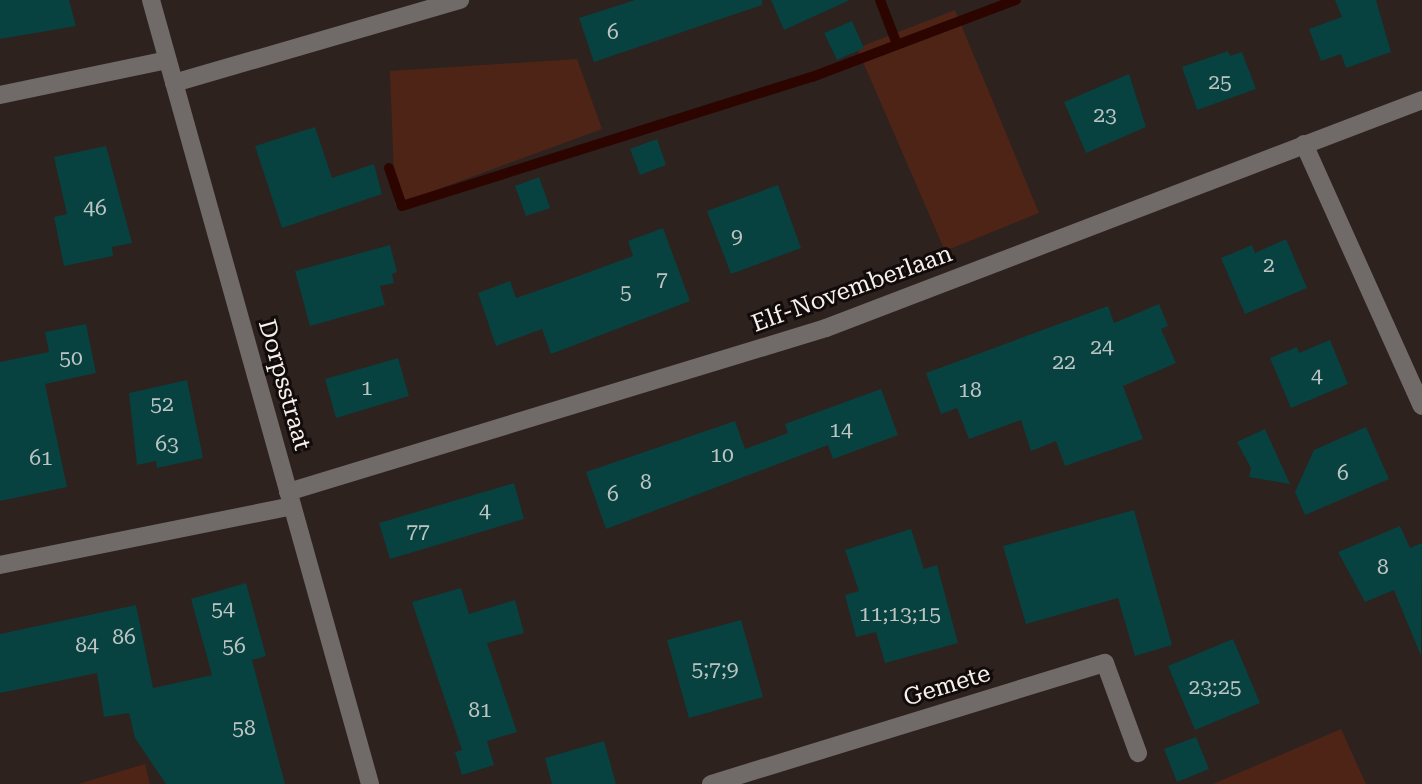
<!DOCTYPE html>
<html>
<head>
<meta charset="utf-8">
<style>
  body { margin:0 }
  #map { position:relative; width:1422px; height:784px; overflow:hidden; background:#2d221e; font-family:"Roboto Serif",serif }
  div>[style] { position:absolute }
  .green>* { inset:0; background:#4e2417 }
  .stream>* { height:10px; margin:-5px; padding:0 5px; transform-origin:5px; border-radius:5px; background:#2d0500 }
  .building>* { inset:0; background:#074140 }
  .street>* { height:18px; margin:-9px; padding:0 9px; transform-origin:9px; border-radius:9px; background:#706a68 }
  span { translate:-50% -50%; white-space:nowrap; text-align:center; line-height:1.15; -webkit-text-stroke:6px #110c0b; paint-order:stroke }
  .number-label { font-size:21px; color:#bcc4c2 }
  .number-label span { -webkit-text-stroke-width:0 }
  .street-label { font-size:24px; color:#f8f0ed }
</style>
</head>
<body>
<div id="map">
  <div class="green">
    <div style="clip-path:polygon(955px 10px,1039px 213px,945px 251px,857px 48px)"></div>
    <div style="clip-path:polygon(577px 59px,602px 129px,395px 205px,390px 71px)"></div>
    <div style="clip-path:polygon(1341px 729px,1366px 784px,1213px 784px)"></div>
    <div style="clip-path:polygon(145px 764px,150px 784px,78px 784px)"></div>
  </div>
  <div class="stream">
    <div style="left:880px;top:0;width:42px;rotate:69deg"></div>
    <div style="left:389px;top:168px;width:40px;rotate:71.1deg"></div>
    <div style="left:402px;top:206px;width:430px;rotate:-17.5deg"></div>
    <div style="left:812px;top:77px;width:218px;rotate:-20.7deg"></div>
  </div>
  <div class="building">
    <div style="clip-path:polygon(0 0,69px 0,76px 26px,0 39px)"></div>
    <div style="clip-path:polygon(635px 0,762px 0,762px 5px,594px 62px,579px 18px)"></div>
    <div style="clip-path:polygon(771px 0,850px 0,784px 30px)"></div>
    <div style="clip-path:polygon(1335px 0,1376px 0,1391px 52px,1346px 68px,1341px 54px,1321px 61px,1309px 29px,1342px 17px)"></div>
    <div style="clip-path:polygon(852px 21px,864px 48px,837px 60px,824px 33px)"></div>
    <div style="clip-path:polygon(1228px 51px,1230px 56px,1242px 52px,1256px 89px,1197px 110px,1182px 67px)"></div>
    <div style="clip-path:polygon(1129px 74px,1146px 127px,1086px 153px,1064px 102px)"></div>
    <div style="clip-path:polygon(315px 127px,332px 178px,374px 164px,382px 194px,282px 228px,255px 146px)"></div>
    <div style="clip-path:polygon(657px 139px,666px 165px,640px 175px,630px 149px)"></div>
    <div style="clip-path:polygon(106px 146px,132px 243px,112px 247px,113px 256px,64px 266px,54px 217px,67px 214px,54px 157px)"></div>
    <div style="clip-path:polygon(539px 177px,550px 208px,526px 216px,515px 186px)"></div>
    <div style="clip-path:polygon(778px 185px,801px 248px,731px 274px,707px 211px)"></div>
    <div style="clip-path:polygon(663px 228px,690px 301px,551px 354px,542px 329px,496px 346px,478px 293px,510px 281px,516px 298px,554px 285px,633px 256px,628px 241px)"></div>
    <div style="clip-path:polygon(1286px 239px,1307px 288px,1245px 314px,1221px 258px,1252px 245px,1255px 253px)"></div>
    <div style="clip-path:polygon(390px 245px,397px 272px,392px 274px,394px 283px,380px 286px,385px 305px,310px 326px,295px 271px)"></div>
    <div style="clip-path:polygon(1159px 304px,1168px 326px,1161px 329px,1176px 363px,1123px 386px,1143px 439px,1065px 466px,1056px 441px,1031px 451px,1021px 420px,969px 439px,957px 408px,941px 414px,926px 373px,1108px 306px,1114px 323px)"></div>
    <div style="clip-path:polygon(86px 324px,96px 373px,45px 384px,67px 487px,0 501px,0 362px,49px 352px,45px 332px)"></div>
    <div style="clip-path:polygon(1330px 340px,1348px 384px,1291px 408px,1270px 358px,1297px 347px,1299px 353px)"></div>
    <div style="clip-path:polygon(398px 358px,409px 396px,336px 418px,325px 379px)"></div>
    <div style="clip-path:polygon(187px 380px,203px 458px,157px 468px,156px 461px,137px 465px,129px 393px)"></div>
    <div style="clip-path:polygon(881px 389px,898px 435px,833px 459px,828px 445px,606px 529px,586px 472px,735px 421px,745px 449px,788px 433px,785px 424px)"></div>
    <div style="clip-path:polygon(1366px 427px,1389px 479px,1305px 515px,1295px 492px,1314px 450px)"></div>
    <div style="clip-path:polygon(1265px 429px,1290px 484px,1249px 477px,1251px 468px,1237px 442px)"></div>
    <div style="clip-path:polygon(514px 483px,524px 519px,390px 559px,379px 523px)"></div>
    <div style="clip-path:polygon(1134px 510px,1172px 645px,1135px 656px,1118px 598px,1026px 624px,1003px 546px)"></div>
    <div style="clip-path:polygon(1400px 526px,1410px 548px,1422px 543px,1421px 656px,1394px 590px,1365px 602px,1338px 552px)"></div>
    <div style="clip-path:polygon(911px 529px,924px 569px,937px 565px,958px 643px,885px 663px,876px 632px,856px 637px,845px 595px,859px 591px,845px 550px)"></div>
    <div style="clip-path:polygon(246px 583px,266px 656px,252px 660px,285px 784px,166px 784px,135px 738px,129px 713px,104px 717px,97px 673px,0 693px,0 634px,136px 605px,153px 688px,212px 675px,191px 599px)"></div>
    <div style="clip-path:polygon(461px 588px,469px 614px,515px 600px,524px 633px,487px 643px,517px 732px,487px 741px,494px 765px,462px 775px,455px 752px,462px 750px,412px 602px)"></div>
    <div style="clip-path:polygon(741px 620px,763px 697px,689px 718px,667px 640px)"></div>
    <div style="clip-path:polygon(1233px 639px,1260px 703px,1195px 730px,1168px 666px)"></div>
    <div style="clip-path:polygon(1196px 737px,1209px 769px,1177px 782px,1164px 749px)"></div>
    <div style="clip-path:polygon(604px 741px,616px 784px,552px 784px,545px 758px)"></div>
  </div>
  <div class="street">
    <div style="left:151px;top:0;width:814px;rotate:74.39deg"></div>
    <div style="left:174px;top:83px;width:298px;rotate:-16.2deg"></div>
    <div style="left:0;top:95px;width:171px;rotate:-11.8deg"></div>
    <div style="left:1304px;top:144px;width:287px;rotate:65.8deg"></div>
    <div style="left:288px;top:492px;width:562px;rotate:-16.95deg"></div>
    <div style="left:826px;top:328px;width:638px;rotate:-20.93deg"></div>
    <div style="left:0;top:565px;width:298px;rotate:-11.4deg"></div>
    <div style="left:711px;top:784px;width:412px;rotate:-17.1deg"></div>
    <div style="left:1105px;top:663px;width:96px;rotate:69.9deg"></div>
  </div>
  <div class="number-label">
    <span style="left:613px;top:32px">6</span>
    <span style="left:1220px;top:82px">25</span>
    <span style="left:1105px;top:115px">23</span>
    <span style="left:95px;top:208px">46</span>
    <span style="left:737px;top:236px">9</span>
    <span style="left:1269px;top:265px">2</span>
    <span style="left:662px;top:279px">7</span>
    <span style="left:626px;top:292px">5</span>
    <span style="left:1102px;top:347px">24</span>
    <span style="left:71px;top:358px">50</span>
    <span style="left:1064px;top:362px">22</span>
    <span style="left:1317px;top:376px">4</span>
    <span style="left:367px;top:388px">1</span>
    <span style="left:970px;top:390px">18</span>
    <span style="left:162px;top:404px">52</span>
    <span style="left:841px;top:430px">14</span>
    <span style="left:167px;top:444px">63</span>
    <span style="left:722px;top:455px">10</span>
    <span style="left:41px;top:458px">61</span>
    <span style="left:1343px;top:473px">6</span>
    <span style="left:646px;top:482px">8</span>
    <span style="left:613px;top:494px">6</span>
    <span style="left:485px;top:511px">4</span>
    <span style="left:418px;top:531px">77</span>
    <span style="left:1383px;top:567px">8</span>
    <span style="left:223px;top:609px">54</span>
    <span style="left:900px;top:614px">11;13;15</span>
    <span style="left:124px;top:637px">86</span>
    <span style="left:87px;top:645px">84</span>
    <span style="left:234px;top:646px">56</span>
    <span style="left:715px;top:669px">5;7;9</span>
    <span style="left:1215px;top:687px">23;25</span>
    <span style="left:480px;top:710px">81</span>
    <span style="left:244px;top:728px">58</span>
  </div>
  <div class="street-label">
    <span style="left:852px;top:289px;rotate:-20deg">Elf-Novemberlaan</span>
    <span style="left:284px;top:385px;rotate:74deg">Dorpsstraat</span>
    <span style="left:947px;top:686px;rotate:-17deg">Gemete</span>
  </div>
</div>
</body>
</html>
